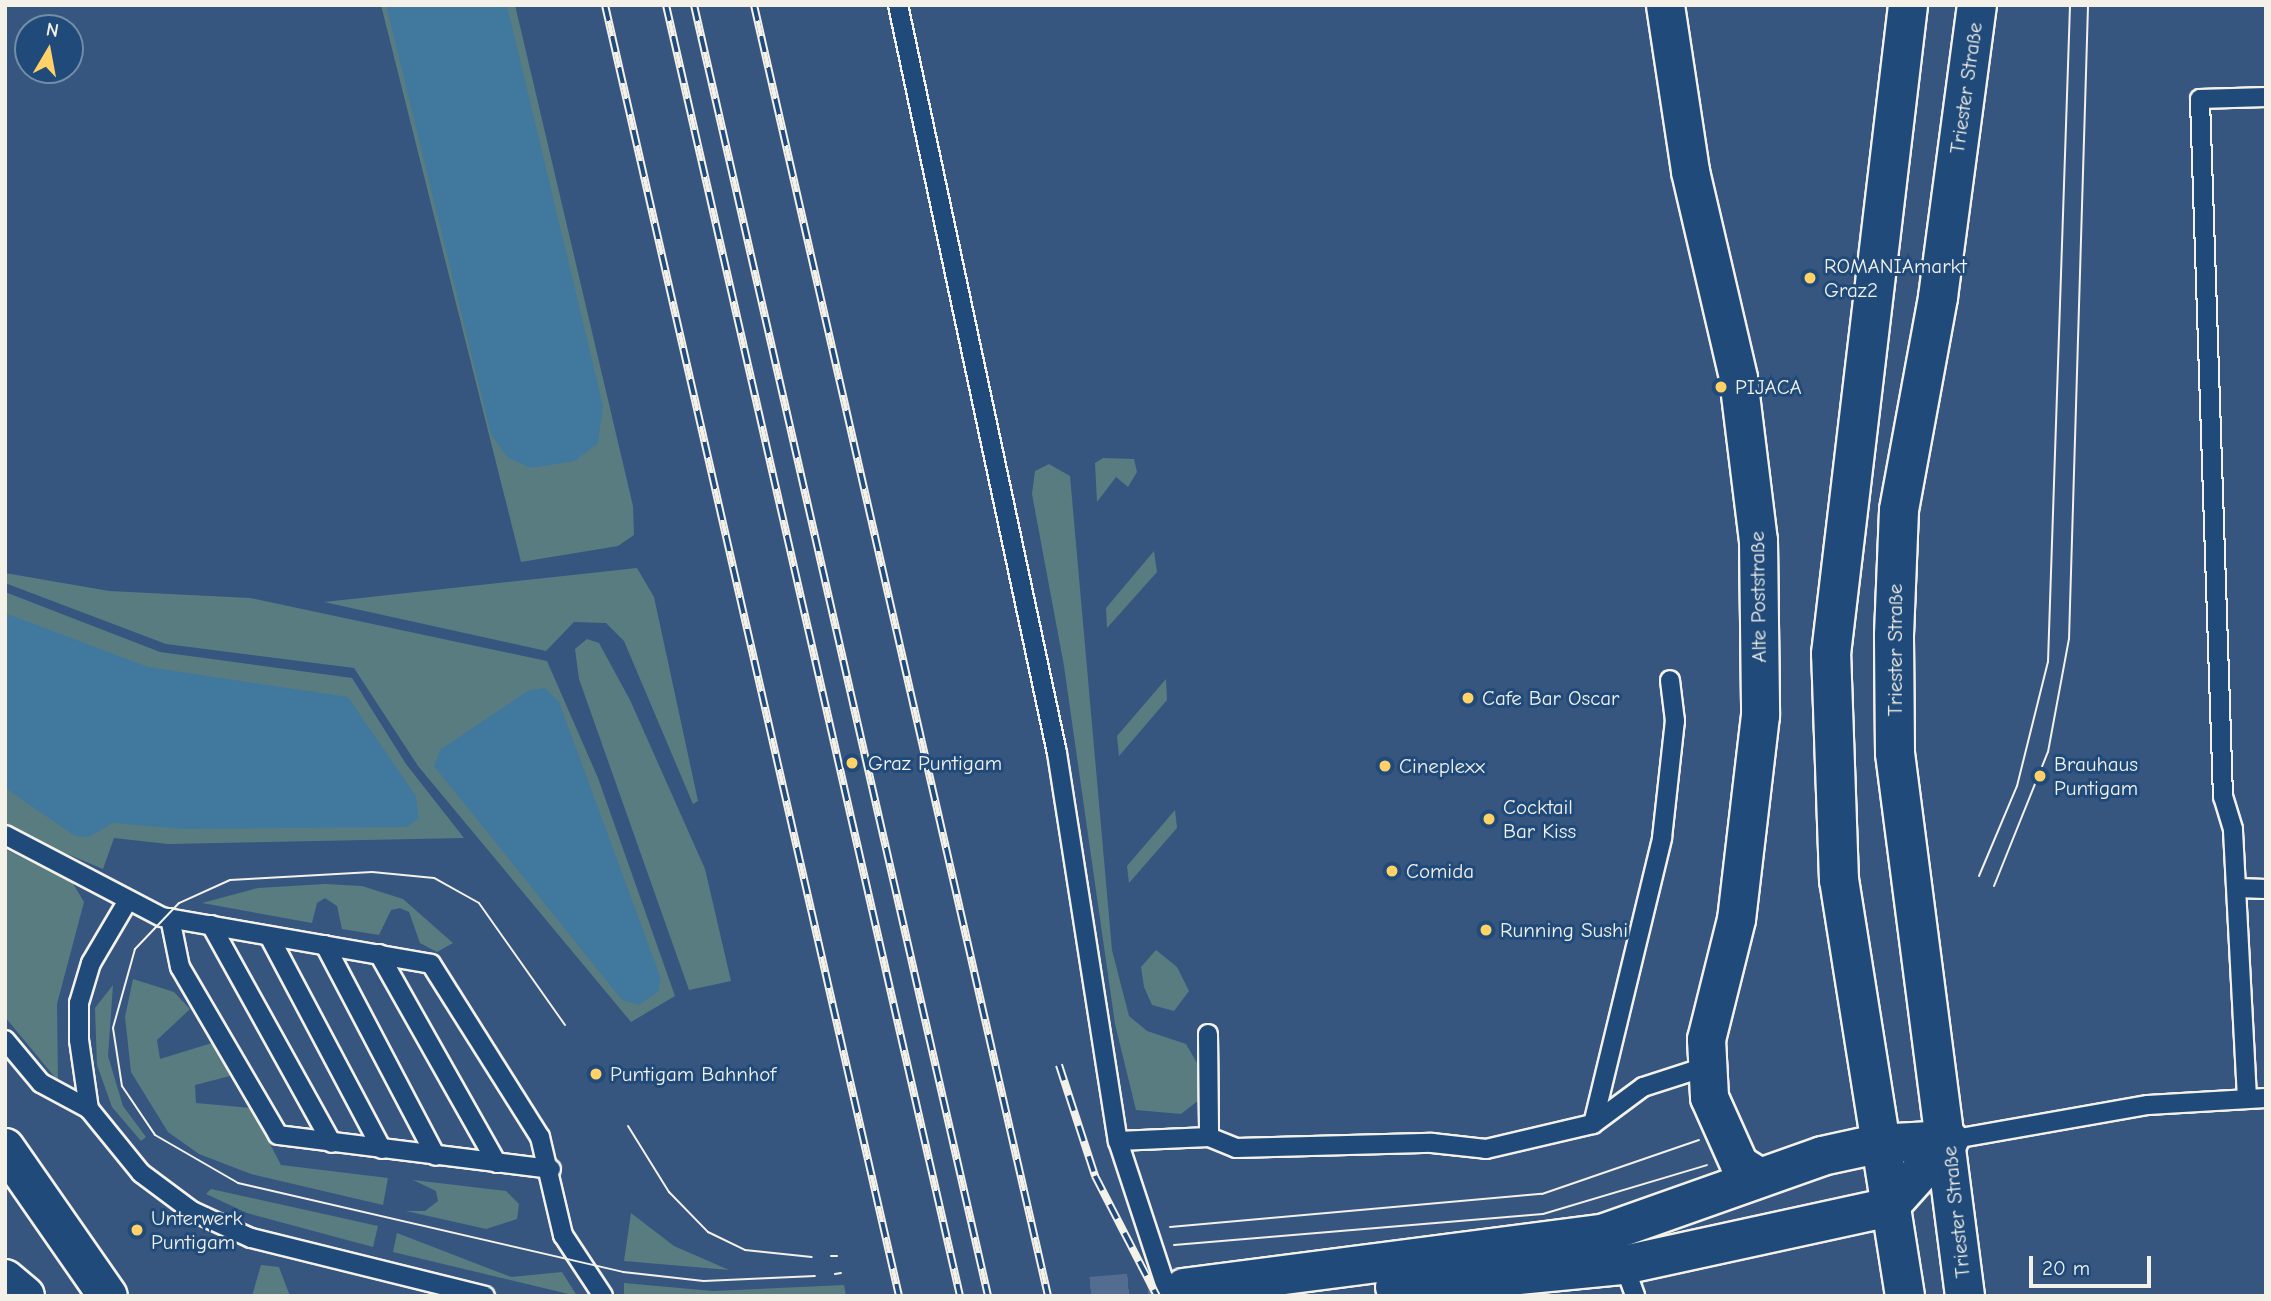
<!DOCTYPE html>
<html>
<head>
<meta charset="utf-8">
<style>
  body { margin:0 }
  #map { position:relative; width:2271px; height:1301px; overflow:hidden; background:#365680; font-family:"Comic Neue",sans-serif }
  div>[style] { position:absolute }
  .green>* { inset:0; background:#597c81 }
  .water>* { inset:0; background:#41789d }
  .primary-tunnel>* { height:38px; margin-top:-19px; transform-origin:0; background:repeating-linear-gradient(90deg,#526d90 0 38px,transparent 0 57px) }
  .roads { filter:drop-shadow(2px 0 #f4f1e8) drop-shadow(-2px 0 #f4f1e8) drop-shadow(0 2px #f4f1e8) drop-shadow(0 -2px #f4f1e8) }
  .service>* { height:18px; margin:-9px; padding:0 9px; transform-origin:9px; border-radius:9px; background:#1f4a7a }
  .minor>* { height:37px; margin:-18.5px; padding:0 18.5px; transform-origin:18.5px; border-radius:18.5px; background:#1f4a7a }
  .primary>* { height:38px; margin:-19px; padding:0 19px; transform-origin:19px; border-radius:19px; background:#1f4a7a }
  .tram>* { height:2px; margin:-1px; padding:0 1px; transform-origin:1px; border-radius:1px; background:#f4f1e8 }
  .rail>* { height:8px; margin-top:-4px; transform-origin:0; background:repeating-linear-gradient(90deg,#1f4a7a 0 16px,#f4f1e8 0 32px); box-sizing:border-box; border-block:2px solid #f4f1e8 }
  .dots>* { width:19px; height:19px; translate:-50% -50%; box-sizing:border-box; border:4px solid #1f4a7a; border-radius:50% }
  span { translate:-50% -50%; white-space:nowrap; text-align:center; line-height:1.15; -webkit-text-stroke:6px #1f4a7a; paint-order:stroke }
  .street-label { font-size:21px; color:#f4f1e8 }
  .poi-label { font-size:21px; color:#f4f1e8 }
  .left { translate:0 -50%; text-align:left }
  .frame { position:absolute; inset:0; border:7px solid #f4f1e8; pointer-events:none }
  .north { position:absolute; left:14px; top:14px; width:70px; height:70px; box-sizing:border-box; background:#1f4a7a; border:2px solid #748da6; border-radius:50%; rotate:10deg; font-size:19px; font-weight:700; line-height:28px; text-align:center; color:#f4f1e8 }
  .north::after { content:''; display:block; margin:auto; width:24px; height:32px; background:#ffd166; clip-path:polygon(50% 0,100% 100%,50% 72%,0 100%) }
  .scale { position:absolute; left:2029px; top:1256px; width:122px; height:32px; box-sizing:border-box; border:4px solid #f4f1e8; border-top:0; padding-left:9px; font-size:21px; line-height:24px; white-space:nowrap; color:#f4f1e8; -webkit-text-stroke:5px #1f4a7a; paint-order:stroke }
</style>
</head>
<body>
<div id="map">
  <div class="green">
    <div style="clip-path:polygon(381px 5px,515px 5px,633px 506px,634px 535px,618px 546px,521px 562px)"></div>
    <div style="clip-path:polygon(1103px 458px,1134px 459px,1137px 472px,1128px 487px,1116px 477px,1097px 502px,1095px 463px)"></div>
    <div style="clip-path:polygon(1049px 464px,1070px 476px,1112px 950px,1129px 1016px,1147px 1031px,1186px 1044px,1197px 1063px,1199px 1100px,1181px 1114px,1136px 1110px,1115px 1024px,1064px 666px,1032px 494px,1035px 471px)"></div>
    <div style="clip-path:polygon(1154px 551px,1157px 572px,1107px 628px,1106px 608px)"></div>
    <div style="clip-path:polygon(637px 568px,654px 597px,698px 801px,693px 804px,624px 641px,606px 623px,574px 622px,546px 651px,324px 602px)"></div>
    <div style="clip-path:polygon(5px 573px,109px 591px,250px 598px,547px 661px,598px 778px,675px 996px,631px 1022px,418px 766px,354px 668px,166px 644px,5px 583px)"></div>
    <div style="clip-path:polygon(5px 592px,160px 652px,352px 678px,406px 764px,464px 838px,168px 844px,114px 838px,103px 869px,46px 845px,5px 822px)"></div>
    <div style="clip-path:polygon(587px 639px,599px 643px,630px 700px,705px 869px,731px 981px,689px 990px,579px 679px,575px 649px)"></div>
    <div style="clip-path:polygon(1166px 679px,1167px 700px,1119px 756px,1117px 736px)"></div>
    <div style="clip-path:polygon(1175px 810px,1177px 828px,1129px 883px,1127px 866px)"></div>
    <div style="clip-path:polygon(5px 849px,72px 882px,84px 902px,57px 1004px,58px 1081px,5px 1017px)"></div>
    <div style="clip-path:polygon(325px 884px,362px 886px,403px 899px,453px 943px,437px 952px,420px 943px,409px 912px,400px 908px,391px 910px,379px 935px,342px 929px,337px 906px,325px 898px,317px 903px,312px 923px,202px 903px,258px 888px)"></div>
    <div style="clip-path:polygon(1156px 950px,1177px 967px,1189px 991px,1174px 1011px,1152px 1005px,1144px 987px,1141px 967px)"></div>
    <div style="clip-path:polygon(133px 979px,174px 992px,190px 1009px,157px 1040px,160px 1059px,212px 1043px,230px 1076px,195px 1085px,196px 1103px,251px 1108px,281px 1165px,388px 1178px,383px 1205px,251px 1174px,199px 1154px,168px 1132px,131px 1072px,125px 1017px)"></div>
    <div style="clip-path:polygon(113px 985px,108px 1056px,123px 1106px,146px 1137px,141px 1141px,112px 1107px,97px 1065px,95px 1008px)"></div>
    <div style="clip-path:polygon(413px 1180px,506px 1191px,519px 1204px,517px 1219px,486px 1229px,406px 1211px,425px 1211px,438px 1201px,436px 1191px)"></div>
    <div style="clip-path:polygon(211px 1189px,378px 1226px,373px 1247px,247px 1213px,206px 1194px)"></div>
    <div style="clip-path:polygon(631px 1213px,674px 1246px,729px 1270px,624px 1261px)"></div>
    <div style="clip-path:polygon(397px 1233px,511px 1277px,562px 1272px,577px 1296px,393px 1252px)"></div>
    <div style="clip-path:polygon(261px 1265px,279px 1267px,290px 1296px,252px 1296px)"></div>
    <div style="clip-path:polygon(624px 1283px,713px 1291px,844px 1285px,846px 1296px,624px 1296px)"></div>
  </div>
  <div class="water">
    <div style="clip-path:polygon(386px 5px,507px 5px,603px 406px,598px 443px,575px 461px,530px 468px,507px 457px,491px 434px)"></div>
    <div style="clip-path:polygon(5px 613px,148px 667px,348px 697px,416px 796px,419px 818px,407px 827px,182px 829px,113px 823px,89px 837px,75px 836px,5px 788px)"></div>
    <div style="clip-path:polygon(545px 688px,559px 702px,660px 976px,659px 991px,639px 1005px,622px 1000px,434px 766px,440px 750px,529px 690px)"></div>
  </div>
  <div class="primary-tunnel">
    <div style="left:1091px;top:1296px;width:93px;rotate:-4.9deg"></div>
  </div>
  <div class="roads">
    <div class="service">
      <div style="left:898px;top:5px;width:765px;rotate:78deg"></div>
      <div style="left:1057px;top:753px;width:393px;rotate:81.1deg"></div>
      <div style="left:1118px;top:1141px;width:163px;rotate:71.8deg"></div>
      <div style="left:5px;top:835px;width:177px;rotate:27.6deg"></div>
      <div style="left:162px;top:917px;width:273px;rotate:9.9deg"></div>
      <div style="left:431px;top:964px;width:204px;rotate:57.8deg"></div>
      <div style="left:540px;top:1137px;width:101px;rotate:76.8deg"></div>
      <div style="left:563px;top:1235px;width:73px;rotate:56.7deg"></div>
      <div style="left:2237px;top:888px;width:29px;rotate:2deg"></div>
      <div style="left:127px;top:902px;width:71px;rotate:120.5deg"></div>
      <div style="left:91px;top:963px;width:42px;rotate:106.7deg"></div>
      <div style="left:79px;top:1003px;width:37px;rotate:90deg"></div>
      <div style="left:79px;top:1040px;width:70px;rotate:81.8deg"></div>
      <div style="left:89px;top:1109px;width:82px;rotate:50.9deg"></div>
      <div style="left:141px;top:1173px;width:64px;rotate:36.7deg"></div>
      <div style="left:192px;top:1211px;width:65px;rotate:24.6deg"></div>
      <div style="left:251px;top:1238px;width:241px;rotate:13.9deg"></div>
      <div style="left:170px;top:918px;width:50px;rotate:78.5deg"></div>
      <div style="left:180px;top:967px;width:194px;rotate:59.7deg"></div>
      <div style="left:278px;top:1135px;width:275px;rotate:7.1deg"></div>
      <div style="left:211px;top:925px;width:249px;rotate:61deg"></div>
      <div style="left:269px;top:936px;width:241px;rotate:62.1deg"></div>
      <div style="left:325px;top:945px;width:238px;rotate:62.3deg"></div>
      <div style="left:379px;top:954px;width:240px;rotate:60.6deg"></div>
      <div style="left:1208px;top:1034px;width:103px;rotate:89.4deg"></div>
      <div style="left:5px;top:1040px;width:56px;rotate:50.1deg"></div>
      <div style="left:41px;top:1083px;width:55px;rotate:28.4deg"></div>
      <div style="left:2247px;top:1098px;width:269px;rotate:-93deg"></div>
      <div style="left:2233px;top:829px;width:34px;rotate:-107deg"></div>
      <div style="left:2223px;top:797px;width:698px;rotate:-91.89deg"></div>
      <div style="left:2200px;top:99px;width:66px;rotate:-1.7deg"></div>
      <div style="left:1593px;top:1124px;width:294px;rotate:-76.4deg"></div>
      <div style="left:1662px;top:838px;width:118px;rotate:-83.7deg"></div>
      <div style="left:1675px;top:721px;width:41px;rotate:-97deg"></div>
      <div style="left:1949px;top:1140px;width:202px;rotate:-10deg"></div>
      <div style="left:2148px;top:1105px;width:118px;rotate:-3.4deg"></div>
      <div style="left:1118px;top:1141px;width:91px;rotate:-2.5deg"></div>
      <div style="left:1209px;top:1137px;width:29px;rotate:22deg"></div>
      <div style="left:1236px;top:1148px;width:196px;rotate:-1.5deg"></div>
      <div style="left:1432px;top:1143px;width:54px;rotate:6.3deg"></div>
      <div style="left:1486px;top:1149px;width:110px;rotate:-13.2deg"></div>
      <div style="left:1593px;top:1124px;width:62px;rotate:-36.5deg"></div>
      <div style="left:1643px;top:1087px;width:68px;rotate:-17.9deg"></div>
      <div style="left:1624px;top:1265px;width:33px;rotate:70deg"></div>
    </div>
    <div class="minor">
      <div style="left:1665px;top:5px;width:168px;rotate:81.4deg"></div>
      <div style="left:1690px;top:171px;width:212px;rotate:76.9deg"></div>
      <div style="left:1738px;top:378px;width:163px;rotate:83deg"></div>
      <div style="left:1758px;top:540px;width:175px;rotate:89.3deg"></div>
      <div style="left:1760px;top:715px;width:205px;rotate:96.7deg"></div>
      <div style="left:1736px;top:919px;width:124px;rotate:104deg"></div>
      <div style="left:1706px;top:1039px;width:58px;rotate:87deg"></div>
      <div style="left:1709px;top:1097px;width:73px;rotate:65.9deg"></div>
      <div style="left:1739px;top:1164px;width:22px;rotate:32deg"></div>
    </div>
    <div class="primary">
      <div style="left:5px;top:1148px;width:180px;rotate:55.2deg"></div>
      <div style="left:5px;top:1279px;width:26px;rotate:40deg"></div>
      <div style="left:1395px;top:1287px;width:230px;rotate:-5.5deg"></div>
      <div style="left:1624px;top:1265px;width:271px;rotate:-12.3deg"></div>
      <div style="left:1889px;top:1207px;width:90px;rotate:-48.2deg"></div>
      <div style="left:1184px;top:1288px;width:425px;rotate:-7.4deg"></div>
      <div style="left:1605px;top:1233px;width:230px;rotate:-19.5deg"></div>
      <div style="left:1822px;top:1156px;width:56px;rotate:-12.3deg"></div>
      <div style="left:1877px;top:1144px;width:72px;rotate:-3.2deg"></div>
      <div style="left:1905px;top:1296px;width:421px;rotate:-99deg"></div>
      <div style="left:1839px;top:880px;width:226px;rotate:-92deg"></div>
      <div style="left:1831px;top:654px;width:654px;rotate:-83.23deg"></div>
      <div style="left:1965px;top:1296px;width:547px;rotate:-97.35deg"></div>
      <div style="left:1895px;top:753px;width:118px;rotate:-90.5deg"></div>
      <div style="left:1894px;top:635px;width:125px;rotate:-87.7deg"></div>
      <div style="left:1899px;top:510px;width:217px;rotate:-79.6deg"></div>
      <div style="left:1938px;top:297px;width:295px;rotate:-82.4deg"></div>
    </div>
  </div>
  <div class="tram">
    <div style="left:1979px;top:876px;width:98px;rotate:-67.1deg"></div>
    <div style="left:2017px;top:786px;width:128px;rotate:-76deg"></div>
    <div style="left:2048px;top:662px;width:657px;rotate:-88.08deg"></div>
    <div style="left:1994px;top:886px;width:144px;rotate:-68.1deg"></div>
    <div style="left:2048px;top:752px;width:115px;rotate:-79.5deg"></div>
    <div style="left:2069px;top:639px;width:634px;rotate:-88.28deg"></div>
    <div style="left:565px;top:1025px;width:149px;rotate:-125.2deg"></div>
    <div style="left:479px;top:903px;width:51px;rotate:-150.9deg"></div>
    <div style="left:434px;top:878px;width:62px;rotate:-174.5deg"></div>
    <div style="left:372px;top:872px;width:142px;rotate:176.8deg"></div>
    <div style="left:230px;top:880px;width:56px;rotate:155.7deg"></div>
    <div style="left:179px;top:903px;width:64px;rotate:133.7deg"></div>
    <div style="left:135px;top:949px;width:82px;rotate:105.6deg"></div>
    <div style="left:113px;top:1028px;width:59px;rotate:81.2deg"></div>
    <div style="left:122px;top:1086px;width:59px;rotate:56deg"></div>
    <div style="left:155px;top:1135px;width:96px;rotate:30deg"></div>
    <div style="left:238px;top:1183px;width:395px;rotate:13deg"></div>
    <div style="left:623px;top:1272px;width:81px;rotate:6.3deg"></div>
    <div style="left:704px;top:1281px;width:111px;rotate:-2.6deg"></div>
    <div style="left:628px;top:1126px;width:78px;rotate:58.2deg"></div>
    <div style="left:669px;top:1192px;width:56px;rotate:45.7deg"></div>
    <div style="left:708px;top:1232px;width:41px;rotate:25.9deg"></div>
    <div style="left:745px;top:1250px;width:67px;rotate:6deg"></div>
    <div style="left:1170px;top:1227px;width:373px;rotate:-5.1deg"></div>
    <div style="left:1542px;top:1194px;width:166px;rotate:-19deg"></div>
    <div style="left:1174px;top:1245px;width:370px;rotate:-4.8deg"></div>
    <div style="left:1543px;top:1214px;width:171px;rotate:-16.6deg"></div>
    <div style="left:831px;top:1256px;width:6px"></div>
    <div style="left:835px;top:1274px;width:6px;rotate:-9deg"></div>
  </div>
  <div class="rail">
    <div style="left:605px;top:5px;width:1324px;rotate:77.17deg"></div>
    <div style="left:666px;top:5px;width:1324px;rotate:77.17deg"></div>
    <div style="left:694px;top:5px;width:1324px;rotate:77.17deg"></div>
    <div style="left:754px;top:5px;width:1324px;rotate:77.17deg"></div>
    <div style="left:1059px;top:1065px;width:117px;rotate:72deg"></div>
    <div style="left:1095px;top:1176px;width:135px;rotate:62.7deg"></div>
  </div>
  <div class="dots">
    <div style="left:1810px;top:278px;background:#ffd166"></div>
    <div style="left:1721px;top:387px;background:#ffd166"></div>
    <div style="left:1468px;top:698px;background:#ffd166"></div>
    <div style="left:852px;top:763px;background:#ffd166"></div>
    <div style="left:1385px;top:766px;background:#ffd166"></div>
    <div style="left:2040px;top:776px;background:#ffd166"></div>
    <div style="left:1489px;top:819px;background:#ffd166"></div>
    <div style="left:1392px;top:871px;background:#ffd166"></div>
    <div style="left:1486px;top:930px;background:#ffd166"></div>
    <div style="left:596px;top:1074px;background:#ffd166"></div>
    <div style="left:137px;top:1230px;background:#ffd166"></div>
  </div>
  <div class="street-label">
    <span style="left:1966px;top:88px;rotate:-82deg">Triester Straße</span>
    <span style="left:1758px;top:597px;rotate:-91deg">Alte Poststraße</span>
    <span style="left:1895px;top:650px;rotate:-90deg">Triester Straße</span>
    <span style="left:1956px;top:1212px;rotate:-96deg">Triester Straße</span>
  </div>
  <div class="poi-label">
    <span class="left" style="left:1824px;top:278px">ROMANIAmarkt<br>Graz2</span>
    <span class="left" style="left:1735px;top:387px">PIJACA</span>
    <span class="left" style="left:1482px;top:698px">Cafe Bar Oscar</span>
    <span class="left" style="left:868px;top:763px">Graz Puntigam</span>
    <span class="left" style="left:2054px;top:776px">Brauhaus<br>Puntigam</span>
    <span class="left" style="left:1399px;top:766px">Cineplexx</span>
    <span class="left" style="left:1503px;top:819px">Cocktail<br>Bar Kiss</span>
    <span class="left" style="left:1406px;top:871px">Comida</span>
    <span class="left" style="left:1500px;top:930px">Running Sushi</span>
    <span class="left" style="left:610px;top:1074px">Puntigam Bahnhof</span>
    <span class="left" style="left:151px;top:1230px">Unterwerk<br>Puntigam</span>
  </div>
  <div class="frame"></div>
  <div class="north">N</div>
  <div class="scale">20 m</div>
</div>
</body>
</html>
